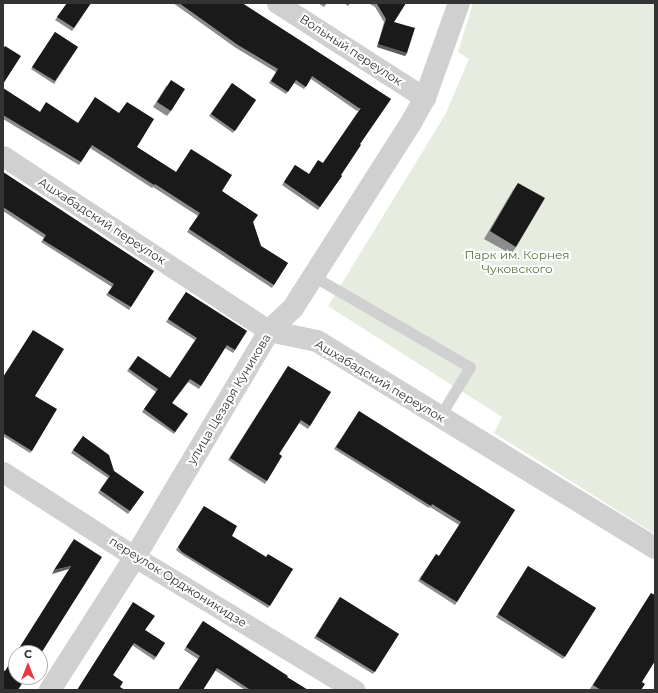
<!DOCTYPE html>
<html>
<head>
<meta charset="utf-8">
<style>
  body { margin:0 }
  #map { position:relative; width:658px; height:693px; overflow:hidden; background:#fff; font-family:Montserrat,sans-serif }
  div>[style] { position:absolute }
  .green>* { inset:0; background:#e6ecdf }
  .service>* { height:11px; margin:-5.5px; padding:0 5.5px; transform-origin:5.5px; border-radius:5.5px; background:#d0d0d0 }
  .minor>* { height:21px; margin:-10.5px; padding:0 10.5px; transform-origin:10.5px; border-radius:10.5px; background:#d0d0d0 }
  .tertiary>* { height:22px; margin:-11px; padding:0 11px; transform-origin:11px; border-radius:11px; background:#d0d0d0 }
  .wall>* { inset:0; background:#8c8c8c }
  .shaded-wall>* { inset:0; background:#5f5f5f }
  .building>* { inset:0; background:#1a1a1a }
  span { translate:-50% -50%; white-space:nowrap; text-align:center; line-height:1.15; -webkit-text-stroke:4px #fff; paint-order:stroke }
  .street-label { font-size:12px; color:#333 }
  .park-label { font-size:12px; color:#56703f }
  .frame { position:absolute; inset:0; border:4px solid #333; pointer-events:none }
  .north { position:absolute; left:8px; top:645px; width:40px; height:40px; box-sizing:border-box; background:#fff; border:1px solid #adadad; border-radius:50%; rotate:0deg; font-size:11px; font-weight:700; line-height:16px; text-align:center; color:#333 }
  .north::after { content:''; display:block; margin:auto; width:14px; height:18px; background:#e63946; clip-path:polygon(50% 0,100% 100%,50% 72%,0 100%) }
</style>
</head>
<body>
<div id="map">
  <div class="green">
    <div style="clip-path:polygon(473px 3px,655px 3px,655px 534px,494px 433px,502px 417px,328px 306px,445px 115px,469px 59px,458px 52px)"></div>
  </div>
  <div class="service">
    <div style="left:313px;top:276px;width:181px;rotate:30.1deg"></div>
    <div style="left:470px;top:367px;width:57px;rotate:121.5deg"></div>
  </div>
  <div class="minor">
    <div style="left:277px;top:3px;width:176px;rotate:32.7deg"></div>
    <div style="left:3px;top:156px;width:318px;rotate:33.3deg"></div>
    <div style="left:3px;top:472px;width:157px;rotate:32.8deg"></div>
    <div style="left:135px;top:557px;width:257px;rotate:31.2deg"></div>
  </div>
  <div class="tertiary">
    <div style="left:269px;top:331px;width:49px;rotate:11.8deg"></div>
    <div style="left:317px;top:341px;width:396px;rotate:31.5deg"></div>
    <div style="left:50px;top:690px;width:158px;rotate:-57.4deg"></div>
    <div style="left:135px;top:557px;width:263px;rotate:-59.3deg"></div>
    <div style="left:269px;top:331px;width:33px;rotate:-44deg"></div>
    <div style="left:293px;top:308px;width:222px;rotate:-57.5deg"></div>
    <div style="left:412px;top:121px;width:26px;rotate:-61deg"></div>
    <div style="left:425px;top:98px;width:101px;rotate:-70.3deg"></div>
  </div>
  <div class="wall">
    <div style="clip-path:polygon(67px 3px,91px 3px,72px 31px,55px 20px)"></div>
    <div style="clip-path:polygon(173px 3px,242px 3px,391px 99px,360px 144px,341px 175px,342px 176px,318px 210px,282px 185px,295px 165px,309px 174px,323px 163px,359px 110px,357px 111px,311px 79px,304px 89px,294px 83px,286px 94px,269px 83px,276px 72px,236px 48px)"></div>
    <div style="clip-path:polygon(318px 3px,327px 3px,324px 7px)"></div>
    <div style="clip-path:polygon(344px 3px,350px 3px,348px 6px)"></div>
    <div style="clip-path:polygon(371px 3px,406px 3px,394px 22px,407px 53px,405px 56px,377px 47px,384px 22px,375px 7px,370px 4px)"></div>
    <div style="clip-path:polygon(55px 32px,78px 47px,54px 84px,31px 69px)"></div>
    <div style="clip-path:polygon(232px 83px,256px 100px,233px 133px,209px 116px)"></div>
    <div style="clip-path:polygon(167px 85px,171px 111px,167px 116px,153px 107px)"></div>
    <div style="clip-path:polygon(3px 88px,40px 112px,78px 123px,137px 147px,176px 172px,222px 191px,253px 222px,261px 246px,288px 263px,272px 288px,187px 232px,198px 216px,153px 187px,152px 188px,90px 148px,79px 165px,3px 119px)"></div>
    <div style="clip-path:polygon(3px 172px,154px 271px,129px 310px,106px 295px,112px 287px,41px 242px,44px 238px,3px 211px)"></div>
    <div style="clip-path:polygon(518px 183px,516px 247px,511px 254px,484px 239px,513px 190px)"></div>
    <div style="clip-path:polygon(186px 292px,247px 331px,233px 353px,225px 348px,199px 389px,188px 382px,172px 403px,188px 414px,174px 434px,142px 412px,156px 392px,127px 371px,138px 356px,170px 378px,195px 340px,166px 322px)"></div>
    <div style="clip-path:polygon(288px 366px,331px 392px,308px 429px,299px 423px,279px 454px,282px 456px,265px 484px,228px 460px)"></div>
    <div style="clip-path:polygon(3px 377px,32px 451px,30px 453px,3px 436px)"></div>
    <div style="clip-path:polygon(359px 411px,515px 510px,455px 605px,418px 581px,436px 554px,439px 556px,459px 525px,430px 507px,429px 508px,334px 449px)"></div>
    <div style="clip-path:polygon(83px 436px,114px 471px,144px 492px,128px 514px,98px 493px,108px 478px,71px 453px)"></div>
    <div style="clip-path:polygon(204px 506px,232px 536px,266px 557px,293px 569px,268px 608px,181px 554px,176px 550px)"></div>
    <div style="clip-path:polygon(528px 566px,596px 608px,563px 659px,496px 617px)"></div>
    <div style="clip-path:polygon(651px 593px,641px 690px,592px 690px,590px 689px)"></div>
    <div style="clip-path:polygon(340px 597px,399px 634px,373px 674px,314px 638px)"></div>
    <div style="clip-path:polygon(203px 621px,287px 677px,308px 690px,245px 690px,216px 671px,184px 650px)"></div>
    <div style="clip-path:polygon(145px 630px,165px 643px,154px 660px,132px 645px,113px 675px,120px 687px,77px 690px)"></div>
  </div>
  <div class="shaded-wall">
    <div style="clip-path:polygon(378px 44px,407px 53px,405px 56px,377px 47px)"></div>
    <div style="clip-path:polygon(71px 566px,69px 569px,52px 574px,54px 570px)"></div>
  </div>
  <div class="building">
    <div style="clip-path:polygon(67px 3px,91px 3px,74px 28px,57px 17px)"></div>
    <div style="clip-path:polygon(179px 3px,242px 3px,391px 99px,360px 144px,361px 145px,341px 175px,342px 176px,320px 207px,284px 182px,295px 165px,309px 174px,318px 160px,323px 163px,361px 108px,359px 108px,312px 76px,306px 87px,296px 80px,288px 92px,271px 81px,278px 69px,238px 45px)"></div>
    <div style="clip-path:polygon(375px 3px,406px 3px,394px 22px,415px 28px,407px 53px,378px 44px,386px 19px,377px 4px)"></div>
    <div style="clip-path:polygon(55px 32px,78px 47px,55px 81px,32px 67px)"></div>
    <div style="clip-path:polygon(5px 46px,21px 56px,3px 84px,3px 49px)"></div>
    <div style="clip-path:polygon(171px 80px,185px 89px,171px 111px,157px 102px)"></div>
    <div style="clip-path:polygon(232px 83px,256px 100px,235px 131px,211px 114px)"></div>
    <div style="clip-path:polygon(3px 88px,40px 112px,46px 102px,78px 123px,95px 97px,119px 113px,127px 102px,154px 119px,137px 147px,176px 172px,191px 149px,232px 175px,222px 191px,258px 215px,253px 222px,261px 246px,288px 263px,274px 285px,189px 229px,200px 213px,155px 184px,154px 185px,92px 145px,81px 162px,3px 115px)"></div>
    <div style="clip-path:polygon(3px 172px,154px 271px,131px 307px,108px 293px,114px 284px,43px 240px,46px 235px,3px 207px)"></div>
    <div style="clip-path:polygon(518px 183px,545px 198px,516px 247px,490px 231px)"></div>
    <div style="clip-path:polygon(186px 292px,247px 331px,235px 350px,227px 345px,201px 386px,190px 379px,172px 403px,188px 414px,175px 432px,144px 409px,158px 389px,129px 369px,138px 356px,170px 378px,197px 338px,168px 319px)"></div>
    <div style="clip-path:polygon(33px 330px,64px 349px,35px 396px,57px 409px,32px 451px,3px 433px,3px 377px)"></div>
    <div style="clip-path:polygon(288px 366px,331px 392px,310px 426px,301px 420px,279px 454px,282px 456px,267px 481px,230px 458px)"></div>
    <div style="clip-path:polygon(359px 411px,515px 510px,457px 602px,420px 579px,436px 554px,439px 556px,461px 522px,432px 504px,431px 506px,336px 447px)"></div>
    <div style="clip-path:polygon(83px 436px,109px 455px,114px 471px,144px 492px,130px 511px,100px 490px,110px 476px,73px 450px)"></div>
    <div style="clip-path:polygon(204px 506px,237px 526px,232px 536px,266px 557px,268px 554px,293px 569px,270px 606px,182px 552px,178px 547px)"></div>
    <div style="clip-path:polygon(74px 539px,102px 557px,40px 655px,40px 653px,16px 653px,71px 566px,54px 570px)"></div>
    <div style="clip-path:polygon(528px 566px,596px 608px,565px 657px,498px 614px)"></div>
    <div style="clip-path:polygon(651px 593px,655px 595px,655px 661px,642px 682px,645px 684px,641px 690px,601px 690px,593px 685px)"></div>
    <div style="clip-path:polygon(340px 597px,399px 634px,375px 672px,316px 636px)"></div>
    <div style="clip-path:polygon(133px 602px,155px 616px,145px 630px,165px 643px,156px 657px,134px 643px,113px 675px,123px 682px,120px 687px,125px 690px,77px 690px)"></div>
    <div style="clip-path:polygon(203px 621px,288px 676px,287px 677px,308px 690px,248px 690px,249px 689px,217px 668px,203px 690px,178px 690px,200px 656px,186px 647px)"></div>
    <div style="clip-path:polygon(16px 653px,16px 677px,26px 677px,18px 690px,3px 690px,3px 670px,5px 671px)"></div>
  </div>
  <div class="street-label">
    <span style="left:351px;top:50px;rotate:33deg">Вольный переулок</span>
    <span style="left:102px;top:221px;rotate:33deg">Ашхабадский переулок</span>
    <span style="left:380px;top:381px;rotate:31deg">Ашхабадский переулок</span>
    <span style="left:229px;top:399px;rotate:-59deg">улица Цезаря Куникова</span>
    <span style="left:178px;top:582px;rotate:32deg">переулок Орджоникидзе</span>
  </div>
  <div class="park-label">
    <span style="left:517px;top:262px">Парк им. Корнея<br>Чуковского</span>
  </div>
  <div class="frame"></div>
  <div class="north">С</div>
</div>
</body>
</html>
